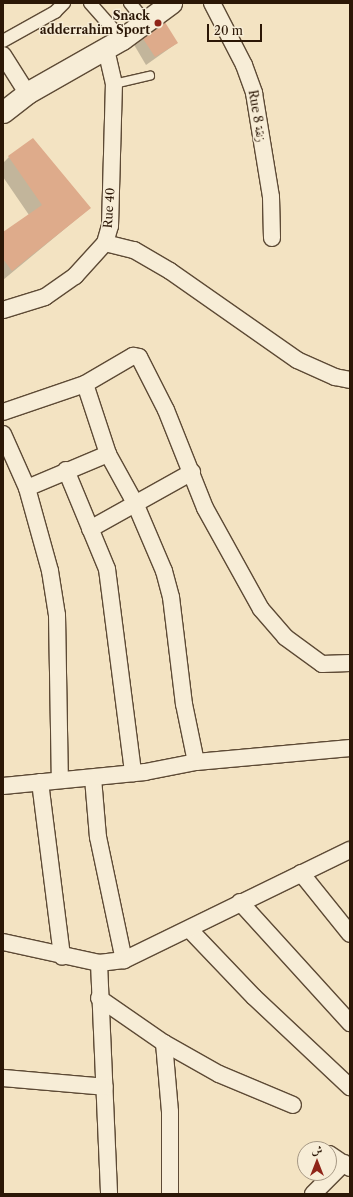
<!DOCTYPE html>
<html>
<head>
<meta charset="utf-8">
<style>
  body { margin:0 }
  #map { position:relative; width:353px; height:1197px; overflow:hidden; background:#f3e3c2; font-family:"Libre Caslon Text",Amiri,serif }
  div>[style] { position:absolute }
  .shadow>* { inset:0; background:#0003 }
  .building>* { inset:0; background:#deab8b }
  .roads { filter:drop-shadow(1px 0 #5d4a35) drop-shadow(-1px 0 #5d4a35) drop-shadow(0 1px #5d4a35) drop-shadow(0 -1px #5d4a35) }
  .service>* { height:8px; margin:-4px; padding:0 4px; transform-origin:4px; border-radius:4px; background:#f7edd7 }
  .pedestrian>* { height:12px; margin:-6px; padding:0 6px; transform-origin:6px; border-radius:6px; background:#f7edd7 }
  .minor>* { height:16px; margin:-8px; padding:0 8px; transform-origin:8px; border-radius:8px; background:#f7edd7 }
  .tertiary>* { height:21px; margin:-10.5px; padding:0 10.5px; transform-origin:10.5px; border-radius:10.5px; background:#f7edd7 }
  .dots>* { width:11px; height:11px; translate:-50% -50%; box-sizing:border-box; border:2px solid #f7edd7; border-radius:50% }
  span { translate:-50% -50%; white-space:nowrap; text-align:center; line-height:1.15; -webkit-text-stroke:3px #f7edd7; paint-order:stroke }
  .poi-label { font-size:12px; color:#2b1706; font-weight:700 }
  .right { translate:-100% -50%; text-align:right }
  .street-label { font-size:12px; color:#2b1706 }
  .frame { position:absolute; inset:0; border:4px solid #2b1706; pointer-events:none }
  .north { position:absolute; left:297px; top:1141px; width:40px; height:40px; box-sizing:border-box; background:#f7edd7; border:1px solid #a59783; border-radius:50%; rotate:0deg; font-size:11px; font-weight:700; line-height:16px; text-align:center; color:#2b1706 }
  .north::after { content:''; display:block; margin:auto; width:14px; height:18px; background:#8f2418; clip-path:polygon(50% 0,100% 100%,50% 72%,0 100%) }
  .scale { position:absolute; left:207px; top:24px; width:55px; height:18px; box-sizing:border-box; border:2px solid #2b1706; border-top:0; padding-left:5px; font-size:12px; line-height:14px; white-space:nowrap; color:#2b1706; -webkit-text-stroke:3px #f7edd7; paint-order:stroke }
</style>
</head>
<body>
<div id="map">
  <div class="shadow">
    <div style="clip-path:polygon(141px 35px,177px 43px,146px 65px,133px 43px)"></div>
    <div style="clip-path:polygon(9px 157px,90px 208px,3px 280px,3px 233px,29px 215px,3px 177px,3px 163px)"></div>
  </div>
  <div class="building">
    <div style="clip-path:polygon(163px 19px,178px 43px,155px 57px,140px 34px)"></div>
    <div style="clip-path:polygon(33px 138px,91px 208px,12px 271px,3px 259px,3px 232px,42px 205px,8px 156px)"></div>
  </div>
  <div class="roads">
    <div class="service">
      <div style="left:114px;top:84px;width:37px;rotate:-13deg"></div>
    </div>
    <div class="pedestrian">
      <div style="left:90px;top:3px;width:48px;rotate:48.4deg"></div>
      <div style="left:130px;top:3px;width:26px;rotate:51deg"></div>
      <div style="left:3px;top:41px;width:60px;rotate:-29.1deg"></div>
      <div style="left:55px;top:12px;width:13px;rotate:-45deg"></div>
    </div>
    <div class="minor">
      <div style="left:212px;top:3px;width:70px;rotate:62.7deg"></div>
      <div style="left:244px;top:65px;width:30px;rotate:70deg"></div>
      <div style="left:254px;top:93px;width:105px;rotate:80.7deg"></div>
      <div style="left:271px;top:197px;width:41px;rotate:88.6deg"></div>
      <div style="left:3px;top:55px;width:45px;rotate:57.7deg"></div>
      <div style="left:105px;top:243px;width:30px;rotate:14deg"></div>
      <div style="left:134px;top:250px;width:42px;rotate:30.3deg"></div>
      <div style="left:170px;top:271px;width:155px;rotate:35deg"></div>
      <div style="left:297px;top:360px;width:42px;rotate:24.1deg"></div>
      <div style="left:335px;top:377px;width:15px;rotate:11deg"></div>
      <div style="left:3px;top:310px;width:44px;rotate:-17.2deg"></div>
      <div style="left:45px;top:297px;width:37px;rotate:-35deg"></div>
      <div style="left:75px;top:276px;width:45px;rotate:-47.7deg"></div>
      <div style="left:105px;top:243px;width:18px;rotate:-74deg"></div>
      <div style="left:110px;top:226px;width:142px;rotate:-88.4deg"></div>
      <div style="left:114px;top:84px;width:37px;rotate:-103deg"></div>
      <div style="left:85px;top:384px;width:74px;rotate:71.8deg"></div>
      <div style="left:108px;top:454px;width:56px;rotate:61.1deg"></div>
      <div style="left:135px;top:503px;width:74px;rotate:66.9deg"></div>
      <div style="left:164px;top:571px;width:27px;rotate:75deg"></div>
      <div style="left:171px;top:597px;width:108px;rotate:83.1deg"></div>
      <div style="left:184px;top:704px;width:59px;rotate:78.3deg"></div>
      <div style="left:3px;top:412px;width:87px;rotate:-18.9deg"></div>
      <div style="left:85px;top:384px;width:56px;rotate:-30.3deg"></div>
      <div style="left:133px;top:356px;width:6px;rotate:9deg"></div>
      <div style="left:139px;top:357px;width:59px;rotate:63deg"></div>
      <div style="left:166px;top:410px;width:105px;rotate:68.3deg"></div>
      <div style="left:205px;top:508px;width:115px;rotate:61deg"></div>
      <div style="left:261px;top:609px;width:37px;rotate:49deg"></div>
      <div style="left:285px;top:637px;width:46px;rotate:36.1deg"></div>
      <div style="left:322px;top:664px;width:28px;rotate:-2deg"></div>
      <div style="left:3px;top:434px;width:59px;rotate:66deg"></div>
      <div style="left:27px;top:488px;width:86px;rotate:74.5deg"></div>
      <div style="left:50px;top:571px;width:45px;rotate:81deg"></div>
      <div style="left:57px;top:615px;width:164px;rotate:89deg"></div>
      <div style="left:66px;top:470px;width:107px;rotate:67.5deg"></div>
      <div style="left:107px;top:569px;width:206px;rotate:82.7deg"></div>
      <div style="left:27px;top:488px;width:88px;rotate:-22.8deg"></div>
      <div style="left:90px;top:529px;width:117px;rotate:-29.2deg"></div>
      <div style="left:93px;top:778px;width:59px;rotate:85.2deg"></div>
      <div style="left:98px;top:837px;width:126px;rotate:78.1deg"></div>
      <div style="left:40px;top:782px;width:176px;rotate:82.8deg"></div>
      <div style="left:3px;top:786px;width:143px;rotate:-5.6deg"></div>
      <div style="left:145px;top:772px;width:52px;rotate:-11.1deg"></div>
      <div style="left:196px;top:762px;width:155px;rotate:-5.2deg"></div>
      <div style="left:301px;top:873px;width:78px;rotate:51.2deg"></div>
      <div style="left:240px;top:902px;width:164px;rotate:47.7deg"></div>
      <div style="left:189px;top:929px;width:94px;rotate:46.3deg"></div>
      <div style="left:254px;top:997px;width:132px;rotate:43.2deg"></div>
      <div style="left:3px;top:942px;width:98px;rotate:12.3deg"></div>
      <div style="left:99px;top:963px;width:25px;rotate:-7deg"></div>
      <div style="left:124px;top:960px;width:251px;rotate:-26deg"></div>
      <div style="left:99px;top:963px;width:231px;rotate:87.5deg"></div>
      <div style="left:99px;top:998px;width:79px;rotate:34.7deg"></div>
      <div style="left:164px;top:1043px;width:63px;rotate:29.4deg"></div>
      <div style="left:219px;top:1074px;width:80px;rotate:22.7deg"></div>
      <div style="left:164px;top:1043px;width:69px;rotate:85deg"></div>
      <div style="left:170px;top:1112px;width:82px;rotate:90deg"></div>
      <div style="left:3px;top:1078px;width:102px;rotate:5deg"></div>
      <div style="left:329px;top:1154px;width:25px;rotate:34deg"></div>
      <div style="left:313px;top:1194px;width:44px;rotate:-45deg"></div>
    </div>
    <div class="tertiary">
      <div style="left:3px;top:112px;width:31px;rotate:-38deg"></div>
      <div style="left:27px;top:93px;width:109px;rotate:-29.6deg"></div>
      <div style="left:122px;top:39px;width:61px;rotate:-36.3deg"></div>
    </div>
  </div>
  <div class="dots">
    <div style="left:158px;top:23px;background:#8f2418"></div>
  </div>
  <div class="poi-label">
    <span class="right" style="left:150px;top:23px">Snack<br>adderrahim Sport</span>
  </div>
  <div class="street-label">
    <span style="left:257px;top:116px;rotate:80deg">Rue 8 زنقة</span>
    <span style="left:109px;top:208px;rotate:-86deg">Rue 40</span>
  </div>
  <div class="frame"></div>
  <div class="north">ش</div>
  <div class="scale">20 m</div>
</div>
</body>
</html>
